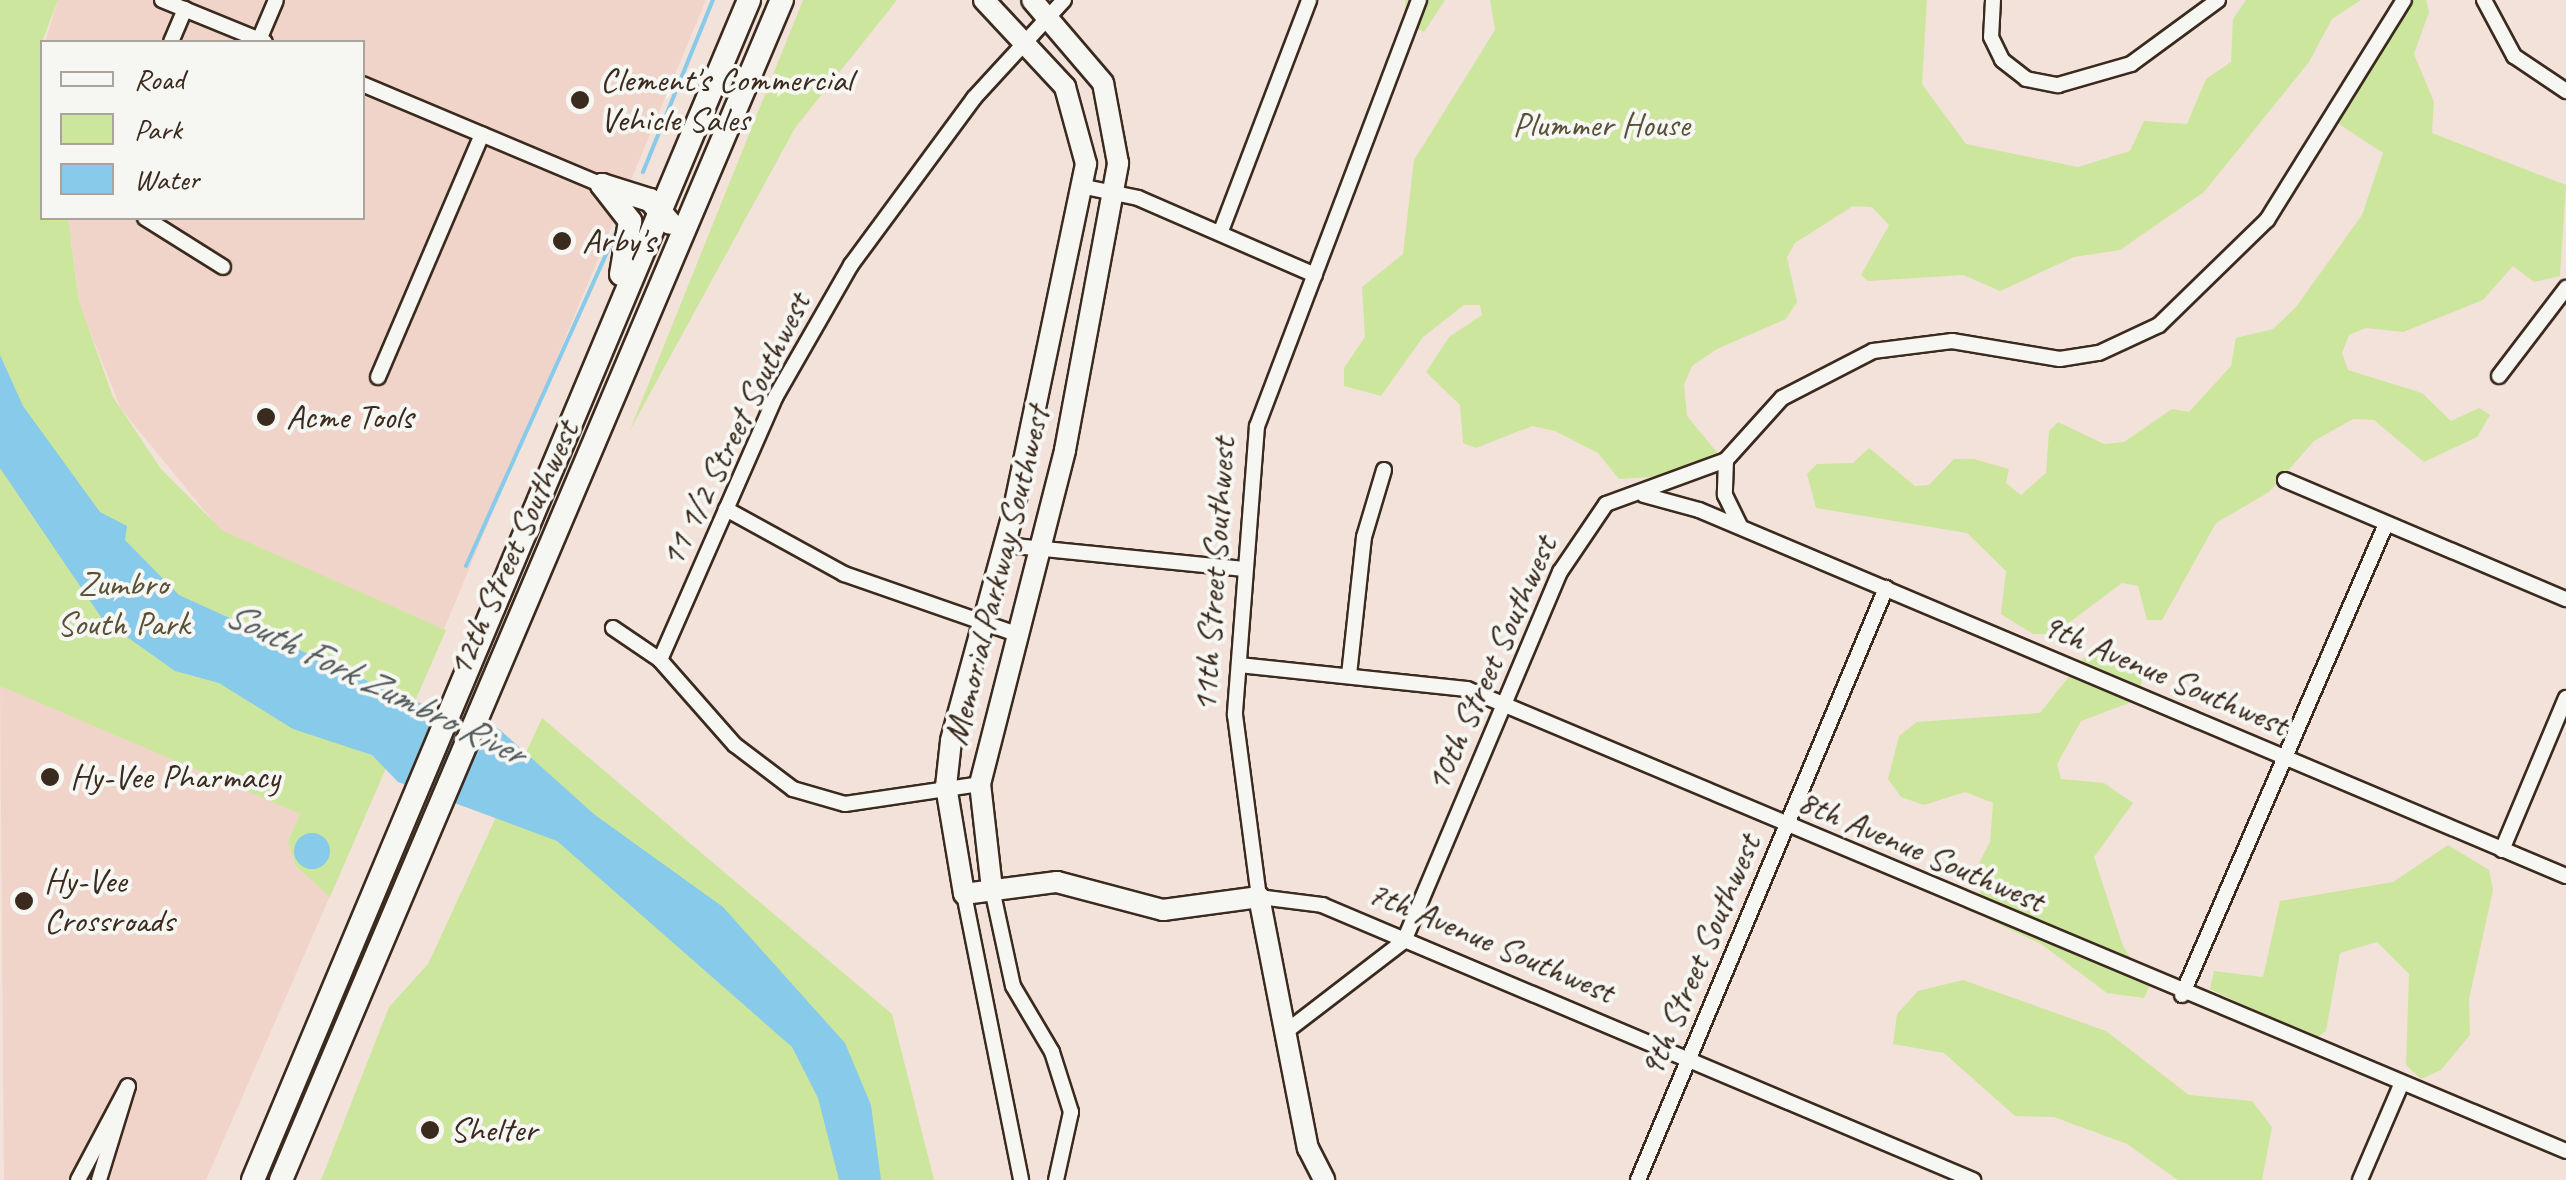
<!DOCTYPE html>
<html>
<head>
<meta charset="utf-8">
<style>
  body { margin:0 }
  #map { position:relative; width:2566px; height:1180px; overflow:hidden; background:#f3e2da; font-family:Caveat,sans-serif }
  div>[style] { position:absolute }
  .built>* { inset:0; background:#f1d4c9 }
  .green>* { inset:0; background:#cce69d }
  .water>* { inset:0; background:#88cae9 }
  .round { border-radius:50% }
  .stream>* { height:4px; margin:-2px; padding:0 2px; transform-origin:2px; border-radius:2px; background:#88cae9 }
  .roads { filter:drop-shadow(2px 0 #3b2a1e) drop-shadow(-2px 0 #3b2a1e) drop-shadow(0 2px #3b2a1e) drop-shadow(0 -2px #3b2a1e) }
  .street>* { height:14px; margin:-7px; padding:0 7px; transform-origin:7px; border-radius:7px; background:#f6f6f2 }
  .secondary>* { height:20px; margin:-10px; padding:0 10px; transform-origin:10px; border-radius:10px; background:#f6f6f2 }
  .primary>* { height:22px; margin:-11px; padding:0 11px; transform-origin:11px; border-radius:11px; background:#f6f6f2 }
  .dots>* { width:28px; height:28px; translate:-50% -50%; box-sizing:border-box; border:5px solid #f6f6f2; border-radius:50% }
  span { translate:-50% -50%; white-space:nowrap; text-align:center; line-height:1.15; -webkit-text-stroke:8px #f6f6f2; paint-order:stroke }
  .poi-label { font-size:35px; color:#3b2a1e }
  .left { translate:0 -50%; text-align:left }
  .park-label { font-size:35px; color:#585037 }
  .street-label { font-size:35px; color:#3b2a1e }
  .water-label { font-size:38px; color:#525a5b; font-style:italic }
  .legend { position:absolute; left:40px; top:40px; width:325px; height:180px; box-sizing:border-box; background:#f6f6f2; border:2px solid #aba49d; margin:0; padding:12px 18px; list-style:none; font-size:30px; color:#3b2a1e }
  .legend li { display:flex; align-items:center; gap:20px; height:50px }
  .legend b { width:50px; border:2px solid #aba49d }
</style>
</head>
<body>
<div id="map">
  <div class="built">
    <div style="clip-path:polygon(58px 0,706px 0,444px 629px,222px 532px,121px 409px,80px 306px,68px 218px,362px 218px,362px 42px,45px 42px)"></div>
    <div style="clip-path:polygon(0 686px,300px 814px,288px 841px,295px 865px,330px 896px,206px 1180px,4px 1180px)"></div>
  </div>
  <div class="green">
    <div style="clip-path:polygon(0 0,58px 0,42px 42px,42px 218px,68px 218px,79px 301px,113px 397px,161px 469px,223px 531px,446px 630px,330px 897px,295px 865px,288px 841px,300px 814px,0 686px)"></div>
    <div style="clip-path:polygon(803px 0,897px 0,795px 128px,630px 430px)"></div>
    <div style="clip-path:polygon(1405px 0,1445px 0,1424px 32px,1407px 23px)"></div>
    <div style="clip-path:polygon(1490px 0,1927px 0,1922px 84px,1966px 144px,2078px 167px,2130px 151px,2144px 121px,2187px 124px,2206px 79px,2231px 62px,2233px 19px,2246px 0,2361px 0,2332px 19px,2309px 62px,2204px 192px,2120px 250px,2074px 257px,2000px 291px,1963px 275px,1868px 281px,1861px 275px,1889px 225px,1872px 207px,1853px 206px,1795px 243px,1787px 257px,1797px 302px,1786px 319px,1717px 349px,1692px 366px,1684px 385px,1687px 416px,1719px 455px,1711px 473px,1619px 479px,1598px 453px,1555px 431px,1532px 426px,1476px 448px,1463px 443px,1460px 405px,1426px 372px,1449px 337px,1482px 315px,1480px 305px,1464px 305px,1423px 337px,1381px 396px,1344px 386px,1344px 368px,1365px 337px,1362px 287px,1403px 254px,1414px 160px,1495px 30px)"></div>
    <div style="clip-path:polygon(2411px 0,2426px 0,2429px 12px,2414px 54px,2434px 102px,2432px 133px,2566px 185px,2560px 276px,2534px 282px,2513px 266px,2483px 300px,2403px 332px,2366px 328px,2349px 335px,2342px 353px,2348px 370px,2422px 393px,2451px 421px,2479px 408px,2490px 415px,2477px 437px,2424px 462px,2374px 420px,2353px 419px,2314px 441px,2269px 492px,2216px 523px,2162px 620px,2147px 620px,2138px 586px,2122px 583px,2054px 634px,2033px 634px,2001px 614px,2006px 571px,1967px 533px,1816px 508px,1807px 474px,1817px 464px,1853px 463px,1869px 448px,1915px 486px,1929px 485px,1954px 459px,1974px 459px,2009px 469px,2006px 483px,2021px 495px,2046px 473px,2049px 431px,2058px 422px,2104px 444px,2124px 442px,2172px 409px,2189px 412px,2231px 366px,2236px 338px,2273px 329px,2296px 307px,2362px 215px,2383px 153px,2336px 122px,2344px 91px)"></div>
    <div style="clip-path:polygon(2094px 645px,2139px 664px,2142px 684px,2129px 703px,2081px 721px,2057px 764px,2061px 779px,2104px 783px,2133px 803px,2094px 857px,2123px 946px,2149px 987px,2144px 998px,2107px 993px,2041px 944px,1986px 918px,1975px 871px,1990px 842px,1993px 803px,1965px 792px,1924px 805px,1901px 797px,1888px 779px,1899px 736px,1917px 722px,2040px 713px)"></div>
    <div style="clip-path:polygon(542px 718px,892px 1014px,934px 1180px,321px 1180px,389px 1007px,428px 964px)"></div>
    <div style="clip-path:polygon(2448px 845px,2489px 870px,2493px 890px,2469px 999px,2470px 1035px,2441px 1070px,2421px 1079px,2406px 1065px,2409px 974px,2377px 942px,2340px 953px,2326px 1031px,2315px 1039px,2210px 989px,2214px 971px,2263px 977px,2280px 901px,2393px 882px)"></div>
    <div style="clip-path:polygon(1963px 980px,2106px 1031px,2189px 1095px,2252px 1101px,2272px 1127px,2262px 1180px,2178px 1180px,2127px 1144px,2054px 1117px,2015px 1116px,1944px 1053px,1893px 1044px,1897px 1014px,1918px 991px)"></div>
  </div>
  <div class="water">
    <div style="clip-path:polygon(0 355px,23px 406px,100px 512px,127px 526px,125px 540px,179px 595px,405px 698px,499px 729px,595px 815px,723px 907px,845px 1043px,871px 1105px,881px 1180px,839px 1180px,818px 1098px,792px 1047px,557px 841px,398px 782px,372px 755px,293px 729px,219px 683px,175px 671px,103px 620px,0 468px)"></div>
    <div class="round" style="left:294px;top:833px;width:36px;height:36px"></div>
  </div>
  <div class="stream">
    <div style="left:643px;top:172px;width:186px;rotate:-67.9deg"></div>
    <div style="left:466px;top:566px;width:371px;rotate:-65.8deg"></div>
  </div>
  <div class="roads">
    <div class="street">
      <div style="left:162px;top:0;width:111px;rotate:22.2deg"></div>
      <div style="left:1419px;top:0;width:456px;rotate:110.8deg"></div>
      <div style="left:1257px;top:426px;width:290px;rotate:94.4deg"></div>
      <div style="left:1235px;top:715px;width:184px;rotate:82.5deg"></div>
      <div style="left:1259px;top:897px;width:64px;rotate:7.2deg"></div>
      <div style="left:1322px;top:905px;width:707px;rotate:22.9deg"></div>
      <div style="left:1993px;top:0;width:37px;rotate:93deg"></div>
      <div style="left:1991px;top:37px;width:25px;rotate:64deg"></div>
      <div style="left:2002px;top:60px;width:31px;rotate:38deg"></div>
      <div style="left:2026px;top:79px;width:33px;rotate:11deg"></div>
      <div style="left:2058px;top:85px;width:76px;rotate:-16deg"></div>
      <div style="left:2131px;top:64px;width:108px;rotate:-36.3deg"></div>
      <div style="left:2484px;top:0;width:64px;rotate:61.8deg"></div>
      <div style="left:2514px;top:56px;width:63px;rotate:33.9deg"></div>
      <div style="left:259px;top:40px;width:43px;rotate:-67deg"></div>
      <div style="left:171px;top:42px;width:36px;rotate:-67deg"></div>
      <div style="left:362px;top:84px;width:260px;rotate:22.8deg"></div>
      <div style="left:1085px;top:187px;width:54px;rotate:11.7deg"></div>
      <div style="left:1138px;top:198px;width:193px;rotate:23.5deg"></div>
      <div style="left:145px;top:218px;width:92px;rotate:32.1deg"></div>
      <div style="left:1221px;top:231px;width:247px;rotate:-69.1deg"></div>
      <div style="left:2499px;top:376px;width:111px;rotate:-52.7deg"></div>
      <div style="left:378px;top:377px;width:264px;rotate:-66.8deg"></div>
      <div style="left:1726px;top:460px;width:35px;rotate:92deg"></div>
      <div style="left:1725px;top:495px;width:34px;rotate:64deg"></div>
      <div style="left:2285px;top:480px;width:305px;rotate:23deg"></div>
      <div style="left:1644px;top:495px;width:57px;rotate:15.3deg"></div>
      <div style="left:1699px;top:510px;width:941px;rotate:22.89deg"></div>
      <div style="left:726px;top:509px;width:135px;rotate:28.8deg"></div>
      <div style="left:844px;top:574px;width:179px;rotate:19.2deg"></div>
      <div style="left:1004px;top:545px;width:242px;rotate:5.7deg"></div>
      <div style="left:613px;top:628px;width:57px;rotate:34.2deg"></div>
      <div style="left:660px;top:660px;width:113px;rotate:48.6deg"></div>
      <div style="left:735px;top:745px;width:73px;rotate:37.2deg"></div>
      <div style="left:793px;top:789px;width:54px;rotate:16.1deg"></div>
      <div style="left:845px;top:804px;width:136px;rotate:-8.4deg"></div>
      <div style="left:660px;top:660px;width:288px;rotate:-66.3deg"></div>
      <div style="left:776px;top:396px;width:151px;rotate:-60.2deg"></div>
      <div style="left:851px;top:265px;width:207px;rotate:-53.6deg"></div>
      <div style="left:974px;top:98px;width:133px;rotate:-47.4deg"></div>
      <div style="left:1239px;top:665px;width:229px;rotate:6deg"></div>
      <div style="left:1467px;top:689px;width:1192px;rotate:22.8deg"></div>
      <div style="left:1349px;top:675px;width:139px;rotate:-83.8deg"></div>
      <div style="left:1364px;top:537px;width:70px;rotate:-73.4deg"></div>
      <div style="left:2502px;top:850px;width:165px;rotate:-67.2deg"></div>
      <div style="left:992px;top:889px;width:99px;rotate:77.8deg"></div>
      <div style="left:1013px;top:986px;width:77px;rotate:59.4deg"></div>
      <div style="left:1052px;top:1052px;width:63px;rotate:72.4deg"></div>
      <div style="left:1071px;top:1112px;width:70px;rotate:102.4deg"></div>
      <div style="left:964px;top:894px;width:292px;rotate:78.7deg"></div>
      <div style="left:2182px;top:995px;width:513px;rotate:-66.58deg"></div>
      <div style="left:1288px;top:1030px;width:146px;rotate:-37.5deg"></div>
      <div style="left:1404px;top:941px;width:401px;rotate:-67.1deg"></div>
      <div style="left:1560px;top:572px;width:82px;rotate:-55.9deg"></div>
      <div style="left:1606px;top:504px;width:128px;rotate:-20.1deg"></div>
      <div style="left:1726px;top:460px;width:84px;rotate:-47.9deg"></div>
      <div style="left:1782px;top:398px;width:102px;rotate:-27.3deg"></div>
      <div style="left:1873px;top:351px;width:80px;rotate:-7.2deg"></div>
      <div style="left:1952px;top:341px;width:109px;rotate:9.5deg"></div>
      <div style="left:2060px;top:359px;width:39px;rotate:-9deg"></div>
      <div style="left:2099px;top:353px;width:66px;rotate:-25deg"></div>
      <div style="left:2159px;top:325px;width:151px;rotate:-44.2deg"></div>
      <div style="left:2267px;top:220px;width:259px;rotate:-58.1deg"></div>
      <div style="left:78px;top:1180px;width:106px;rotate:-62deg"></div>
      <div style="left:99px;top:1180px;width:98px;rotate:-72.9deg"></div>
      <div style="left:1638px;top:1180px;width:642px;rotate:-67.27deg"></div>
      <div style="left:2360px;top:1180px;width:103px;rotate:-66.7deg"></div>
    </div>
    <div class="secondary">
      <div style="left:984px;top:0;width:119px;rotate:47deg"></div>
      <div style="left:1065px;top:87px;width:80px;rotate:74.7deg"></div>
      <div style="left:1086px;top:164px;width:353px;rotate:101.8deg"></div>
      <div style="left:1014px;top:510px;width:239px;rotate:105.3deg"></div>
      <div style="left:951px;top:741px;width:45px;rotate:96.3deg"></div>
      <div style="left:946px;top:786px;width:109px;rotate:80.5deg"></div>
      <div style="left:964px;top:894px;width:94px;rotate:-7.4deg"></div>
      <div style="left:1057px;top:882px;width:110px;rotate:14.8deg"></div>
      <div style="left:1163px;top:910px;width:97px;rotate:-7.7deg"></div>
      <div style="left:1259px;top:897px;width:256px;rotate:79deg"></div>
      <div style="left:1308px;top:1148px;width:36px;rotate:63deg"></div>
      <div style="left:992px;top:889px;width:106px;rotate:-96.5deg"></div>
      <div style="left:980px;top:784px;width:345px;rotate:-75.7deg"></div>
      <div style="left:1065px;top:450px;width:292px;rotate:-79.5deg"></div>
      <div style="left:1118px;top:163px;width:81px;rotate:-100.6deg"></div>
      <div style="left:1103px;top:83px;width:109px;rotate:-130.5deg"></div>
    </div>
    <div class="primary">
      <div style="left:602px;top:185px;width:46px;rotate:52.1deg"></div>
      <div style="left:630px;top:221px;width:54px;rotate:99.6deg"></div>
      <div style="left:602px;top:185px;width:50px;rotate:17.4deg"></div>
      <div style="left:650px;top:200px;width:30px;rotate:49deg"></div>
      <div style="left:253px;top:1180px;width:1280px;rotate:-67.2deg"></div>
      <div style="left:281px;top:1180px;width:1282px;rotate:-67deg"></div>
    </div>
  </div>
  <div class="dots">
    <div style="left:580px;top:100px;background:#3b2a1e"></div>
    <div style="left:562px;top:241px;background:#3b2a1e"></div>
    <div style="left:266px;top:417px;background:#3b2a1e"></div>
    <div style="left:50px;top:777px;background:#3b2a1e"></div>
    <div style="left:24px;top:901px;background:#3b2a1e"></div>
    <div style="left:430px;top:1130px;background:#3b2a1e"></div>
  </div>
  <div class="poi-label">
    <span class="left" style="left:600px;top:100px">Clement's Commercial<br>Vehicle Sales</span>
    <span class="left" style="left:582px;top:241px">Arby's</span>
    <span class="left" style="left:286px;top:417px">Acme Tools</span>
    <span class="left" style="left:70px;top:777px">Hy-Vee Pharmacy</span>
    <span class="left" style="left:44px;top:901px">Hy-Vee<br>Crossroads</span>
    <span class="left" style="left:450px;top:1130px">Shelter</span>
  </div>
  <div class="park-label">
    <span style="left:1601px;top:125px">Plummer House</span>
    <span style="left:123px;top:604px">Zumbro<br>South Park</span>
  </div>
  <div class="street-label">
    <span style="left:735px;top:430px;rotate:-64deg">11 1/2 Street Southwest</span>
    <span style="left:513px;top:549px;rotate:-66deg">12th Street Southwest</span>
    <span style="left:1214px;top:575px;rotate:-86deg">11th Street Southwest</span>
    <span style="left:997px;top:576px;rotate:-76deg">Memorial Parkway Southwest</span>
    <span style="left:1491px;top:664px;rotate:-66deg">10th Street Southwest</span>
    <span style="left:2165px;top:675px;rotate:23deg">9th Avenue Southwest</span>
    <span style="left:1921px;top:851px;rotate:23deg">8th Avenue Southwest</span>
    <span style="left:1491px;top:942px;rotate:23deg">7th Avenue Southwest</span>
    <span style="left:1700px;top:956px;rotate:-67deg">9th Street Southwest</span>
  </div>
  <div class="water-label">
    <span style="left:375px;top:683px;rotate:26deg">South Fork Zumbro River</span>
  </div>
  <ul class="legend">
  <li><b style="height:12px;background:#f6f6f2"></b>Road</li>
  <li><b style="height:28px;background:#cce69d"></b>Park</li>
  <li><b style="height:28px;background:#88cae9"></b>Water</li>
  </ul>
</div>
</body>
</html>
